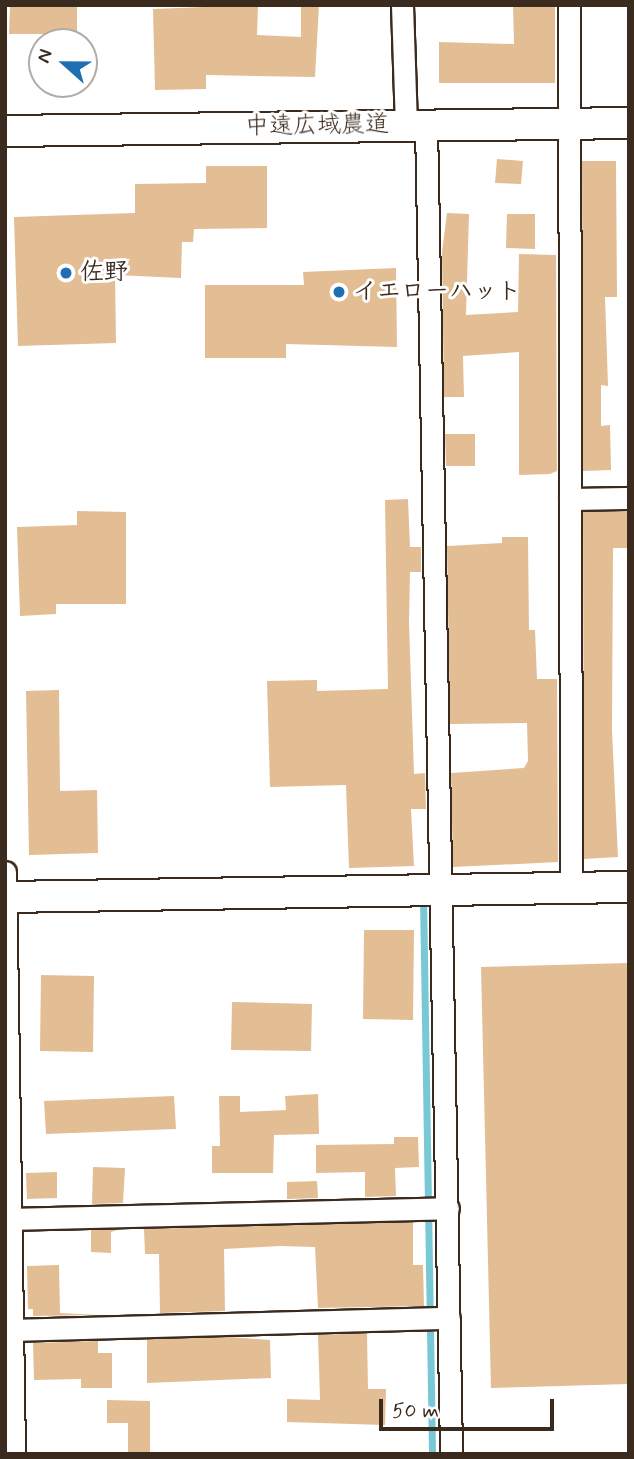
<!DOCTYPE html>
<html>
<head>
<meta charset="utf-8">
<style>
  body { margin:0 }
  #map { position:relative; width:634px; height:1459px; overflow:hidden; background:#fff; font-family:Mynerve,"Klee One",sans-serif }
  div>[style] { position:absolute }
  .stream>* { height:7px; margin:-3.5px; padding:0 3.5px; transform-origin:3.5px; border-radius:3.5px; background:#79c8d6 }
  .building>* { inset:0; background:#e3be94 }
  .roads { filter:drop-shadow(2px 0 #3b2a1e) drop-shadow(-2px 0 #3b2a1e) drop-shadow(0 2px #3b2a1e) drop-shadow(0 -2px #3b2a1e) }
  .street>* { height:21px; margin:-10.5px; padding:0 10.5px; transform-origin:10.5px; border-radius:10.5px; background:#fff }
  .secondary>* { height:30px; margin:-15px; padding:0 15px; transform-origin:15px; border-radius:15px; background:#fff }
  .dots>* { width:19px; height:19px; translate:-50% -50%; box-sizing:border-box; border:4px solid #fff; border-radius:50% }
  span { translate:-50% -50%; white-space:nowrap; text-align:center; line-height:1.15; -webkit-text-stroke:6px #fff; paint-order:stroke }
  .street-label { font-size:24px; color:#3b2a1e }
  .poi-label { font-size:24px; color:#3b2a1e; font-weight:700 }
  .left { translate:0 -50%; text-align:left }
  .frame { position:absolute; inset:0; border:7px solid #3b2a1e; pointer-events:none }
  .north { position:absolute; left:28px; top:28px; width:70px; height:70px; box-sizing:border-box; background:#fff; border:2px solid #b1aaa5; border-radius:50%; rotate:291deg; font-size:19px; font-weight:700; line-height:28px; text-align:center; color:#3b2a1e }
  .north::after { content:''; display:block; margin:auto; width:24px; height:32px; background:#1f6fb2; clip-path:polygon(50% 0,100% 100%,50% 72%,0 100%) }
  .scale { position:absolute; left:379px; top:1399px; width:175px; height:32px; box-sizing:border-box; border:4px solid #3b2a1e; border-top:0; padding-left:9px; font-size:21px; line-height:24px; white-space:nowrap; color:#3b2a1e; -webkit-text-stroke:5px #fff; paint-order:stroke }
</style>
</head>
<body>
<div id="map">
  <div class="stream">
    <div style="left:423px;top:897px;width:557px;rotate:89.07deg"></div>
  </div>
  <div class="building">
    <div style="clip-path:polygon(10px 5px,77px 5px,77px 34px,9px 34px)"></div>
    <div style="clip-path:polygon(258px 5px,257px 35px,301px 37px,301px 5px,319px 5px,315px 77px,206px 75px,206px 89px,155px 90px,153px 9px)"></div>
    <div style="clip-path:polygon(513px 5px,555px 5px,555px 83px,439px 83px,439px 42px,514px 44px)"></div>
    <div style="clip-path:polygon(497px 159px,523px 161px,521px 184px,495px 183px)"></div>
    <div style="clip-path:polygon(582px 161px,616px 161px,617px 297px,605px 297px,608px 386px,601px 385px,601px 426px,610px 425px,611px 470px,583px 471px)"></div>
    <div style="clip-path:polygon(206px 166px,267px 166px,267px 228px,194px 229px,193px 242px,182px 242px,181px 278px,115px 275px,116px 343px,18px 346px,14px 217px,135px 213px,135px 184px,206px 183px)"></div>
    <div style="clip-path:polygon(447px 213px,469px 214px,466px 315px,518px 312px,519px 254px,556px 255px,557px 471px,550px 474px,519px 475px,519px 352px,463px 356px,464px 397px,444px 397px,442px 252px)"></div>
    <div style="clip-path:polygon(507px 214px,535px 214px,535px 249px,506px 248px)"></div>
    <div style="clip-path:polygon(396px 268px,397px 347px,286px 344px,286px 358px,205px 358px,205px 285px,304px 285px,303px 272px)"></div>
    <div style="clip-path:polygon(445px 434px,475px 434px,475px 466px,446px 466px)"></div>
    <div style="clip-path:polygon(408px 499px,410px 547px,421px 547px,421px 572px,410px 572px,409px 622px,414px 774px,425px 773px,426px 809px,411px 809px,414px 866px,349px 868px,346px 785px,270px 787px,267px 681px,317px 680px,317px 691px,388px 689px,385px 500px)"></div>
    <div style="clip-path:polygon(77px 511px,126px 512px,126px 604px,56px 604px,56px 614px,20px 616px,17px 527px,77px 525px)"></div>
    <div style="clip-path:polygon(629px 511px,629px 548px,613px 548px,612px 731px,618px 857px,584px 859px,583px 512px)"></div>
    <div style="clip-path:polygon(502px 537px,528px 537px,529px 630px,535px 630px,537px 679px,557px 679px,558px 862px,453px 867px,451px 773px,524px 768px,528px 761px,527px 723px,450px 724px,447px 546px,502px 543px)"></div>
    <div style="clip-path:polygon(59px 690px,60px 791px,97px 790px,98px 853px,29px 855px,26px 691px)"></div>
    <div style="clip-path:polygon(364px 930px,414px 930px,413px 1020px,363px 1019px)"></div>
    <div style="clip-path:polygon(629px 963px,629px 1384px,491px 1388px,481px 967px)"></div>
    <div style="clip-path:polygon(41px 975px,94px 976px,93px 1052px,40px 1051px)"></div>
    <div style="clip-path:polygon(232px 1002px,312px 1004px,311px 1051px,231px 1050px)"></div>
    <div style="clip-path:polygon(318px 1094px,319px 1134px,274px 1135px,273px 1173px,212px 1173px,212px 1146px,220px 1146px,219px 1096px,240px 1096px,240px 1112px,286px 1110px,285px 1096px)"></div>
    <div style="clip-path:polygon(174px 1096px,176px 1129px,46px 1134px,44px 1101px)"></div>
    <div style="clip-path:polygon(394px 1137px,418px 1137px,419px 1167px,395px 1168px,396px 1196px,365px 1197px,365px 1172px,316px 1173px,316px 1145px,394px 1144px)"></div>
    <div style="clip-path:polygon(93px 1167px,125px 1168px,123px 1203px,92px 1204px)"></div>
    <div style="clip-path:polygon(57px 1172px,57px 1198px,27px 1199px,26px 1173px)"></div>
    <div style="clip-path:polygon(317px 1181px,318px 1198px,287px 1199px,287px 1182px)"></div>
    <div style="clip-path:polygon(413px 1222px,413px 1265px,423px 1265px,424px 1306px,318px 1308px,315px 1247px,280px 1246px,224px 1249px,225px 1311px,160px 1313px,159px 1254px,145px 1254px,144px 1229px)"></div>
    <div style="clip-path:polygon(121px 1229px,111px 1232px,111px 1253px,91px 1252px,91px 1230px)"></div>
    <div style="clip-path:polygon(59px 1265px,60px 1313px,98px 1315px,33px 1316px,33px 1309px,28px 1309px,27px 1266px)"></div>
    <div style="clip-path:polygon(367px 1333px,368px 1389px,386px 1389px,385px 1425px,287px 1422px,287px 1399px,320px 1400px,318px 1335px)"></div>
    <div style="clip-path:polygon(230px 1337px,270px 1340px,271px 1378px,147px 1383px,147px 1339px)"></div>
    <div style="clip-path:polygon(98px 1341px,98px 1353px,112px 1353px,112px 1388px,81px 1388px,81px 1379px,34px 1380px,33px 1343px)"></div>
    <div style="clip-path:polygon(107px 1400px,150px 1401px,150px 1454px,128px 1454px,128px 1423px,107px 1423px)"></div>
  </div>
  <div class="roads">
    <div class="street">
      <div style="left:402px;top:5px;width:119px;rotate:88.1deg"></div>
      <div style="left:569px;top:5px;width:883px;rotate:89.87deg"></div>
      <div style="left:426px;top:124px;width:1330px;rotate:88.92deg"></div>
      <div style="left:570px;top:499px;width:59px;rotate:-1deg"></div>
      <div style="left:5px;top:872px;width:582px;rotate:89.11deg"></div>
      <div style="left:5px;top:1219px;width:443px;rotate:-1.4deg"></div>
      <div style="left:12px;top:1330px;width:437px;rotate:-1.6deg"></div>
    </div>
    <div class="secondary">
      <div style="left:5px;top:131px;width:624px;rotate:-0.73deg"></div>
      <div style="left:5px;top:897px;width:624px;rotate:-0.92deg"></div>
    </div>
  </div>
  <div class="dots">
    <div style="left:66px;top:273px;background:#1f6fb2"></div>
    <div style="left:339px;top:292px;background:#1f6fb2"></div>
  </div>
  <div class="street-label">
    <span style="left:317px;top:126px;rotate:-1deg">中遠広域農道</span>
  </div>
  <div class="poi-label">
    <span class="left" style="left:80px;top:273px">佐野</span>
    <span class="left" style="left:353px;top:292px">イエローハット</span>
  </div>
  <div class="frame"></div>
  <div class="north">N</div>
  <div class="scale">50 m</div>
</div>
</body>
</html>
